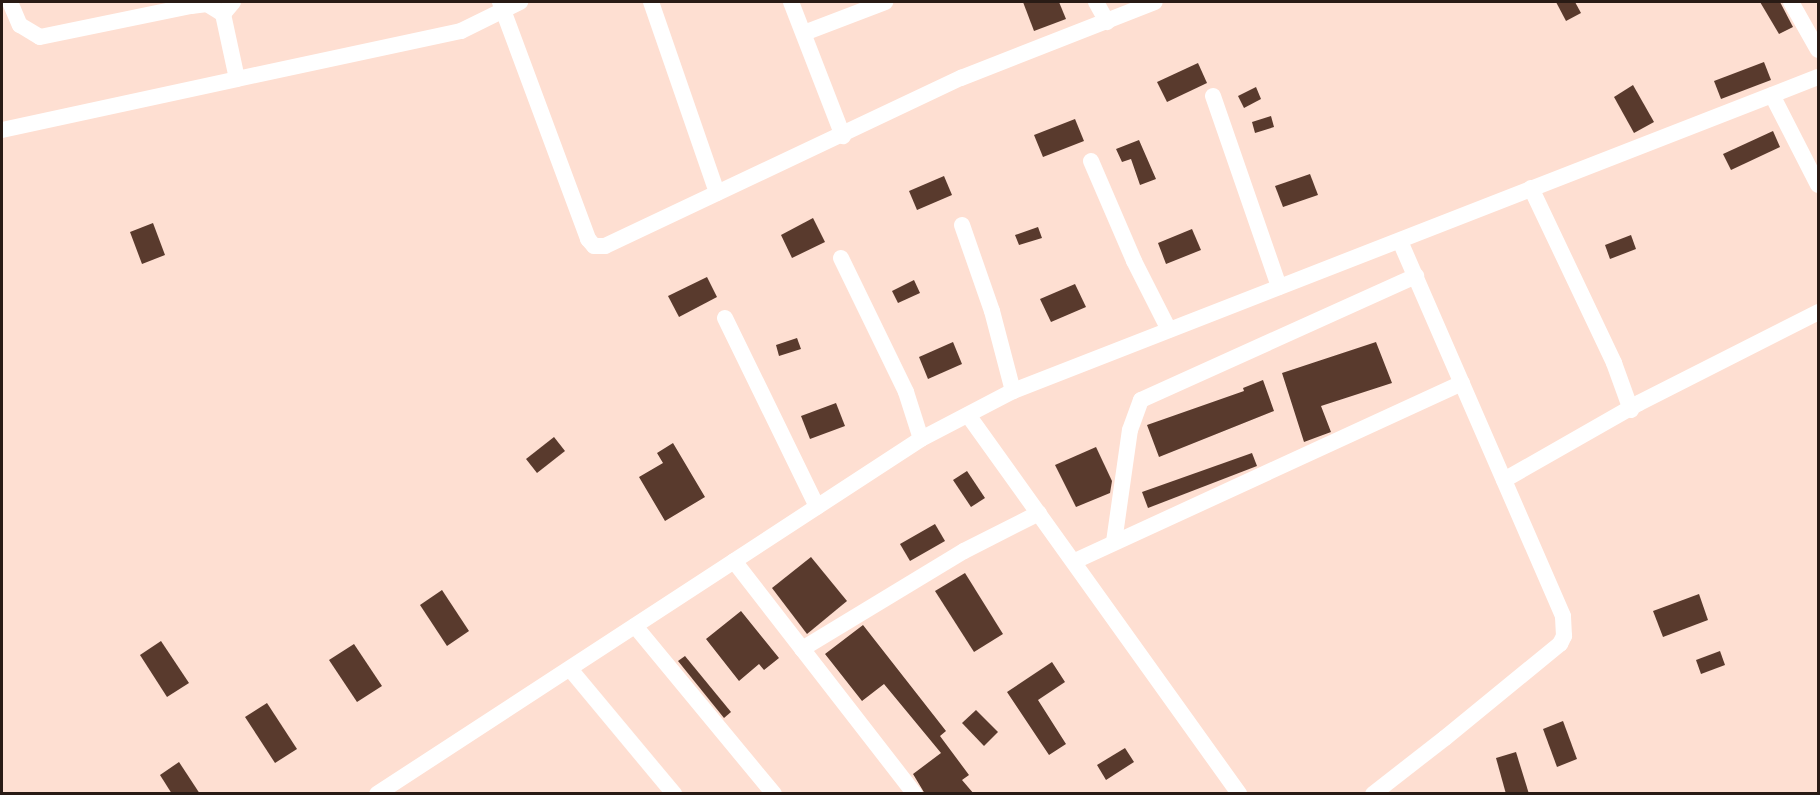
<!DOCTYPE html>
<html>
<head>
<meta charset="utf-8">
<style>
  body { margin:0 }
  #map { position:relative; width:1820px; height:795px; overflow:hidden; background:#fedfd2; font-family:"Noto Sans",sans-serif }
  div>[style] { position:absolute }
  .building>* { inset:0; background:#593a2d }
  .street>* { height:16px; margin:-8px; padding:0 8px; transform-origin:8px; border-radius:8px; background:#fff }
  span { translate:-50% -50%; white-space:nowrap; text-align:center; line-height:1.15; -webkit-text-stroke:6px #fff; paint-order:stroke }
  .frame { position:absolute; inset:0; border:3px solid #291b15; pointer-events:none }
</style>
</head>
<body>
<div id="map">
  <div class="building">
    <div style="clip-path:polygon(1023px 2px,1059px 2px,1066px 19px,1034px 31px)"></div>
    <div style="clip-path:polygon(1556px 2px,1575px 2px,1581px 13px,1566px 21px)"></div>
    <div style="clip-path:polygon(1760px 2px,1780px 2px,1793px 27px,1779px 34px)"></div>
    <div style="clip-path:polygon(1764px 62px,1771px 80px,1721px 99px,1714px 81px)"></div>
    <div style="clip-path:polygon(1198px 63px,1207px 83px,1167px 102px,1157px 82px)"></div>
    <div style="clip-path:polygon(1633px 85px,1654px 122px,1634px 133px,1614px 97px)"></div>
    <div style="clip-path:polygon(1256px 87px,1261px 99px,1244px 108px,1238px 96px)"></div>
    <div style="clip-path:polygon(1271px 116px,1274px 127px,1255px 133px,1252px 122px)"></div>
    <div style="clip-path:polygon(1075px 119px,1084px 141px,1043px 157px,1034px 135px)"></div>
    <div style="clip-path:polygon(1773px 131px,1780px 147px,1731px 170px,1723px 154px)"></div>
    <div style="clip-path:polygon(1139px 140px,1156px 179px,1140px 185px,1131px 159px,1122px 162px,1116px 149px)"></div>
    <div style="clip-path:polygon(1310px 174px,1318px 195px,1283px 207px,1275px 186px)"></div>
    <div style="clip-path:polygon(944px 176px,952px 195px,917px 210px,909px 191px)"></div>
    <div style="clip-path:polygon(813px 218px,825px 242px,792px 258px,781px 235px)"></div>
    <div style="clip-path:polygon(153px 223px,165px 255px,142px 264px,130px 232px)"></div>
    <div style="clip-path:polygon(1038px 227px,1042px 238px,1019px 245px,1015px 235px)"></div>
    <div style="clip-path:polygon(1192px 229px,1201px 250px,1166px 264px,1158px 243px)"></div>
    <div style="clip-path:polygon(1631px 235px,1636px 249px,1610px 259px,1605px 245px)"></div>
    <div style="clip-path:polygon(707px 277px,717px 297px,679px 317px,668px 296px)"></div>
    <div style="clip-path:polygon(914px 280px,920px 293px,898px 303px,892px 291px)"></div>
    <div style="clip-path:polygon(1075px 284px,1086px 307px,1051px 322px,1040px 299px)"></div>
    <div style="clip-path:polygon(797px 338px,801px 349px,779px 356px,776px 345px)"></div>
    <div style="clip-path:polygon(953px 342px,962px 364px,928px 379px,919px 357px)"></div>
    <div style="clip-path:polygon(1376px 342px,1392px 383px,1321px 406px,1331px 432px,1304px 442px,1282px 373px)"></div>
    <div style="clip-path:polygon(1263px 380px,1274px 411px,1159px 457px,1147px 425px,1244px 391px,1243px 388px)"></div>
    <div style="clip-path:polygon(836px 403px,845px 426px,810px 439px,801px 416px)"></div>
    <div style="clip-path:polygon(554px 437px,565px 451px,537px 473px,526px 459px)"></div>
    <div style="clip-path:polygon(673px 443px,705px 497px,665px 521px,639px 477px,663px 463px,657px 453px)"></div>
    <div style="clip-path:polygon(1096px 447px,1112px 481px,1110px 493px,1076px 507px,1055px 465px)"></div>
    <div style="clip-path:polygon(1252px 453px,1257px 466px,1148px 508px,1142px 492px)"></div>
    <div style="clip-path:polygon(967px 471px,985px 498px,971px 507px,953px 480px)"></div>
    <div style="clip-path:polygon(935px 524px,945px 541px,910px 561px,900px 544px)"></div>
    <div style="clip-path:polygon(811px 557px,847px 601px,807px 634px,772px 588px)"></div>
    <div style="clip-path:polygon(965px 573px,1003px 634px,974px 652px,935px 591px)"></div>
    <div style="clip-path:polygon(442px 590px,469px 631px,447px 646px,420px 605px)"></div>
    <div style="clip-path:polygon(1699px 594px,1708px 620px,1663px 637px,1653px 611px)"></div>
    <div style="clip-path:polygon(741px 611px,779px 658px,764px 670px,759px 664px,739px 681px,706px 639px)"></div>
    <div style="clip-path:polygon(863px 625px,946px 731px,940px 736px,969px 775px,962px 780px,974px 794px,925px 794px,913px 774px,941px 753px,884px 684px,862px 701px,825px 654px)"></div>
    <div style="clip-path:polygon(161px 641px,189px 683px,167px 697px,140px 655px)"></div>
    <div style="clip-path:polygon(354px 644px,382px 686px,357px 702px,329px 660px)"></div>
    <div style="clip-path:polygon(1720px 651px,1725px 665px,1701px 674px,1696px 660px)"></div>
    <div style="clip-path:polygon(685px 656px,731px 712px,724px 718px,678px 661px)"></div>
    <div style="clip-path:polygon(1052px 662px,1065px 682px,1038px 700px,1066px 744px,1049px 755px,1007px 692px)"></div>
    <div style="clip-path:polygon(267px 703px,297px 749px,275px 763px,245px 717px)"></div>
    <div style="clip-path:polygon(976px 710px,998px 732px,984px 746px,962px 723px)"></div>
    <div style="clip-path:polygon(1563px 721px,1577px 759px,1557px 767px,1543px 729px)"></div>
    <div style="clip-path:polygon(1125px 748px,1134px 762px,1106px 780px,1097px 765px)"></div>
    <div style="clip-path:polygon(1516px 752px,1529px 794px,1506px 794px,1496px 758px)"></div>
    <div style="clip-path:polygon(179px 762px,200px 794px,172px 794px,160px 775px)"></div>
  </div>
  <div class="street">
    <div style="left:10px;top:2px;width:25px;rotate:67deg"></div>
    <div style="left:20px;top:25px;width:23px;rotate:31deg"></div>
    <div style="left:40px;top:37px;width:154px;rotate:-11.6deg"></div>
    <div style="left:191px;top:6px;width:16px;rotate:-7deg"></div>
    <div style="left:207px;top:4px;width:19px;rotate:32deg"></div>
    <div style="left:233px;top:2px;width:16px;rotate:130deg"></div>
    <div style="left:223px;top:14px;width:66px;rotate:77.8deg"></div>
    <div style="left:237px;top:79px;width:229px;rotate:-12.1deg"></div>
    <div style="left:461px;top:31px;width:66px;rotate:-26.2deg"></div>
    <div style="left:500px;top:2px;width:253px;rotate:69.6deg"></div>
    <div style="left:588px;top:239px;width:9px;rotate:49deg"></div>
    <div style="left:594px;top:246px;width:11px"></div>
    <div style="left:605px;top:246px;width:394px;rotate:-25.3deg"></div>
    <div style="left:961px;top:78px;width:208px;rotate:-21.4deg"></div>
    <div style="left:651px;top:2px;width:202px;rotate:70.9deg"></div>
    <div style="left:791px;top:2px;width:144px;rotate:68.8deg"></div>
    <div style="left:1096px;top:2px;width:23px;rotate:61deg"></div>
    <div style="left:1791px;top:2px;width:55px;rotate:60.6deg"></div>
    <div style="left:804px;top:33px;width:87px;rotate:-20.9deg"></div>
    <div style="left:1772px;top:95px;width:101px;rotate:62.9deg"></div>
    <div style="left:1213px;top:96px;width:202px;rotate:70.9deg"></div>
    <div style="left:2px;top:130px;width:240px;rotate:-12.2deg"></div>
    <div style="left:1091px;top:161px;width:109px;rotate:66.7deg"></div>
    <div style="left:1134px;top:261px;width:77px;rotate:63.1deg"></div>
    <div style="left:1531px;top:188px;width:194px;rotate:64.6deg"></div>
    <div style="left:1614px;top:363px;width:50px;rotate:70.1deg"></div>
    <div style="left:962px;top:225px;width:91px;rotate:70.8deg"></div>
    <div style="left:992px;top:311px;width:83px;rotate:75.3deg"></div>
    <div style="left:841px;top:258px;width:149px;rotate:64.1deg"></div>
    <div style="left:906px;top:392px;width:49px;rotate:72.3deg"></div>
    <div style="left:725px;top:318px;width:210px;rotate:64deg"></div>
    <div style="left:968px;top:415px;width:466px;rotate:54.4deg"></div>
    <div style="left:1504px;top:480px;width:155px;rotate:-29.7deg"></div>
    <div style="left:1639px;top:403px;width:201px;rotate:-26.9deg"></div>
    <div style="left:1114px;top:542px;width:113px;rotate:-81.9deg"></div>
    <div style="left:1130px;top:430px;width:32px;rotate:-70deg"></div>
    <div style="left:1141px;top:400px;width:302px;rotate:-24.3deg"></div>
    <div style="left:734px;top:561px;width:295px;rotate:52.2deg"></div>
    <div style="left:1075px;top:561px;width:426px;rotate:-24.7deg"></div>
    <div style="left:635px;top:626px;width:218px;rotate:50.4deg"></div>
    <div style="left:802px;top:649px;width:189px;rotate:-31.2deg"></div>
    <div style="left:964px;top:551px;width:84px;rotate:-26.9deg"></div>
    <div style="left:570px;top:669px;width:163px;rotate:50.2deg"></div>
    <div style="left:377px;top:794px;width:650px;rotate:-33.13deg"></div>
    <div style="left:921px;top:439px;width:104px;rotate:-27.6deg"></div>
    <div style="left:1013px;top:391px;width:864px;rotate:-21.31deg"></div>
    <div style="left:1373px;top:794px;width:91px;rotate:-37.9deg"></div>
    <div style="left:1445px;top:738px;width:149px;rotate:-39.3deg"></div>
    <div style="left:1560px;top:644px;width:9px;rotate:-63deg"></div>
    <div style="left:1564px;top:636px;width:20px;rotate:-93deg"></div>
    <div style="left:1563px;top:616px;width:409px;rotate:-113.5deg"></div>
  </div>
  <div class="frame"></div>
</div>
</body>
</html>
